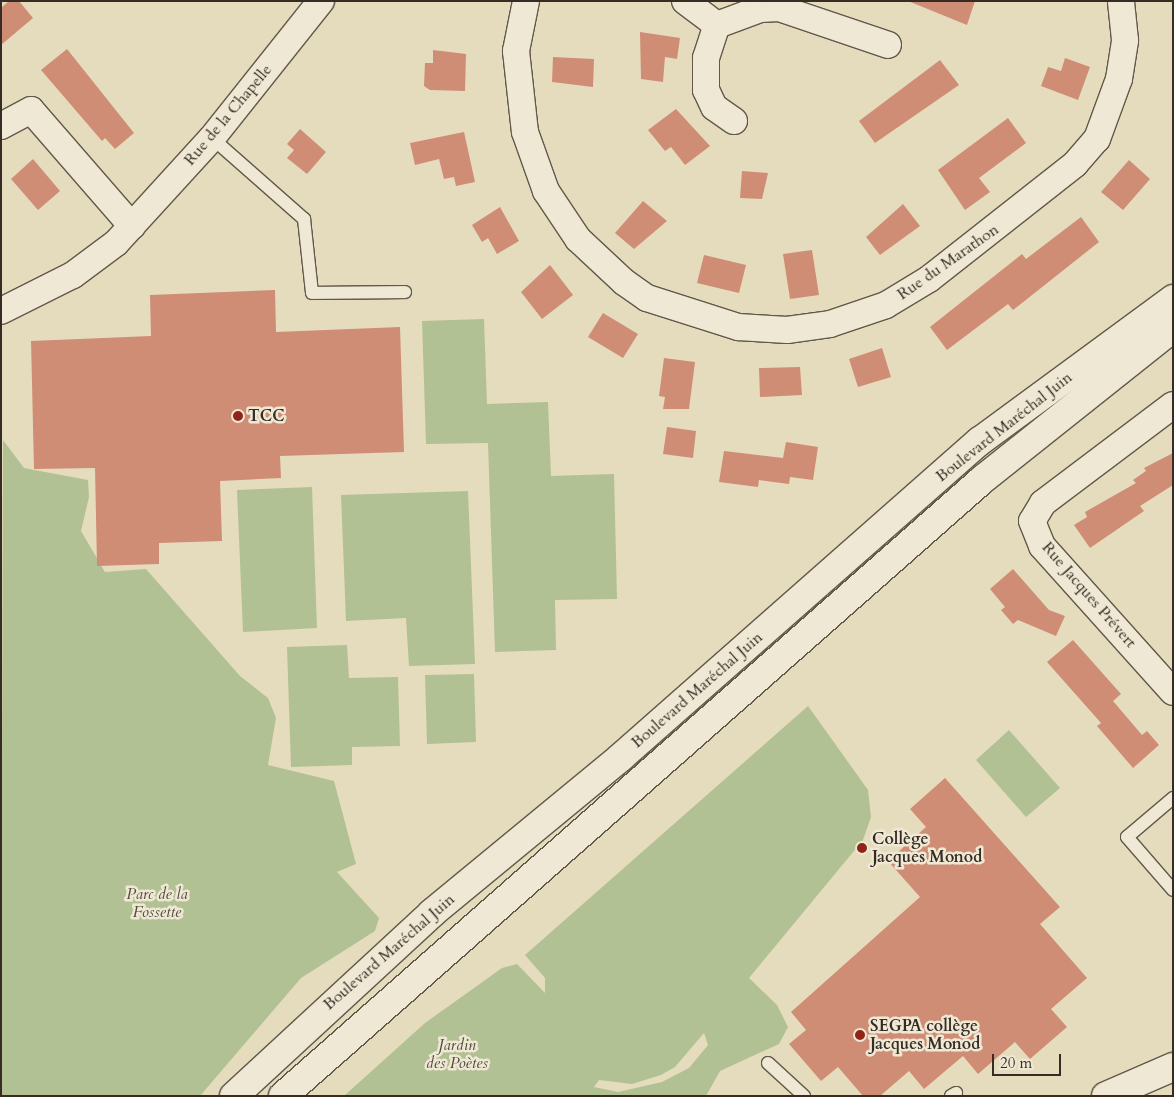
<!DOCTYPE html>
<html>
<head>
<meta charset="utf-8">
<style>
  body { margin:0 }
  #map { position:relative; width:1174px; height:1097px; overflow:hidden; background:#e5dcbd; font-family:Cardo,serif }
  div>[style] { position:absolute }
  .green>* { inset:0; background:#b2c193 }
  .building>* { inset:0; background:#d08d75 }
  .roads { filter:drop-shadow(1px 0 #62584a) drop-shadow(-1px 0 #62584a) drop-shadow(0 1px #62584a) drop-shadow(0 -1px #62584a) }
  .service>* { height:12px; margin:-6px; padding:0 6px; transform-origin:6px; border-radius:6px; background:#eee8d4 }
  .minor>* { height:26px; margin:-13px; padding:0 13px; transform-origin:13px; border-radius:13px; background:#eee8d4 }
  .tertiary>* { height:28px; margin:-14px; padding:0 14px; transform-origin:14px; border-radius:14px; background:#eee8d4 }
  .secondary>* { height:28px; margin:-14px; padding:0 14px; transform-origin:14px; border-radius:14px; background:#eee8d4 }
  .dots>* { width:14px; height:14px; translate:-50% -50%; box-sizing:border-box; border:2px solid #eee8d4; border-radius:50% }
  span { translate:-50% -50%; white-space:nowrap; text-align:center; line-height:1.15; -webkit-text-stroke:5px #eee8d4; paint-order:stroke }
  .street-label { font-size:16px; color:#372c24 }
  .poi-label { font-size:16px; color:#372c24; font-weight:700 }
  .left { translate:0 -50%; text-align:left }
  .park-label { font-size:16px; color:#504a3a; font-style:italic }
  .frame { position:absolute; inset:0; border:2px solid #372c24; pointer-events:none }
  .scale { position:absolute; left:992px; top:1054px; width:69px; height:22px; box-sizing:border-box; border:2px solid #372c24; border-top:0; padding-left:6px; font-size:15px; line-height:18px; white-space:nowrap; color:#372c24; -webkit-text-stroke:4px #eee8d4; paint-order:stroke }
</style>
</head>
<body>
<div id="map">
  <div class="green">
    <div style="clip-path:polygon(484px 319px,487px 404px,548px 402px,551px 476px,614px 474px,617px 599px,555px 600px,556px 650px,495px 652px,488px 443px,426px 444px,422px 321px)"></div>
    <div style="clip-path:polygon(3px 440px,24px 468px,88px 480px,89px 497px,81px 531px,105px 572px,146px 569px,240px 676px,268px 698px,276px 718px,268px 765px,334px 781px,356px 864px,337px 872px,379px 918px,375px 931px,301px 978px,200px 1096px,1px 1096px)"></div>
    <div style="clip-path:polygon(312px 487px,317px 628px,243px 632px,237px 490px)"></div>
    <div style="clip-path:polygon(468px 491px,475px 664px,409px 666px,406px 618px,346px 621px,341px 495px)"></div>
    <div style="clip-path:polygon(347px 645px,349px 678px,398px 677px,400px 746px,352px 747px,352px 765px,291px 767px,287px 647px)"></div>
    <div style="clip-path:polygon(474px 674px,476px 742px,427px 744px,425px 675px)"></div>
    <div style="clip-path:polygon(evenodd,808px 706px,868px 790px,871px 817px,863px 840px,749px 978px,777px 1005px,788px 1027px,779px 1044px,720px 1071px,706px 1096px,344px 1096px,425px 1023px,502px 968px,517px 964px,545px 993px,545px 978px,525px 955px,808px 706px,704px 1033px,708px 1045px,689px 1068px,662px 1082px,618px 1092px,594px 1087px,599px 1080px,632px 1084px,661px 1075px,675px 1067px,704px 1033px)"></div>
    <div style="clip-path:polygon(1009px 730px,1060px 788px,1026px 817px,976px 760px)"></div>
  </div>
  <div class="building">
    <div style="clip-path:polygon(9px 1px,19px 1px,33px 18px,1px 45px,1px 8px)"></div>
    <div style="clip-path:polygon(908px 1px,975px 1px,967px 25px)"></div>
    <div style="clip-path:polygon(640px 32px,680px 38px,677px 59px,665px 57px,663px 82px,641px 79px)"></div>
    <div style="clip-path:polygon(67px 49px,134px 133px,115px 149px,105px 138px,102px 141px,41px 70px)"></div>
    <div style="clip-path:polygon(433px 50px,466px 54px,465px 91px,430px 90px,424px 86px,425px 63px,433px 63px)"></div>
    <div style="clip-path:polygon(553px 57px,594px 59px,593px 87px,552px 82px)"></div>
    <div style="clip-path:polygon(1065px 58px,1090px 67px,1078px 100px,1041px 86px,1048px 67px,1061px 71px)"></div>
    <div style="clip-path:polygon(940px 60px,959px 85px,875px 143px,859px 121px)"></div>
    <div style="clip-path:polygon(676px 109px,710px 146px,685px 165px,671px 147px,665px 151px,648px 130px)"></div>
    <div style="clip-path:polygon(1008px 118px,1026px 143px,979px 178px,990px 192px,965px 210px,938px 170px)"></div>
    <div style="clip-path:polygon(300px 129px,326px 152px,307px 174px,287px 158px,294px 150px,287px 144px)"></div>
    <div style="clip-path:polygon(464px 132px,475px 182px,456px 186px,454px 177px,444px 179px,439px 159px,415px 165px,410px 143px)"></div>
    <div style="clip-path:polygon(33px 159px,60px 191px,38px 210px,11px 179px)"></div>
    <div style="clip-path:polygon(1129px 160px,1150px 179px,1123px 210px,1101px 192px)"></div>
    <div style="clip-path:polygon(742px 171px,768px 173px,762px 199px,740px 198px)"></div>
    <div style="clip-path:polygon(643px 201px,667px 221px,634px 249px,615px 233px)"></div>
    <div style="clip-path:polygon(903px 204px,920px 226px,880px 255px,866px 237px)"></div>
    <div style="clip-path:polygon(500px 207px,519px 241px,497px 254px,488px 238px,482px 242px,472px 225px)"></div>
    <div style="clip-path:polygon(1081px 217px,1099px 242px,1013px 310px,1008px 304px,947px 350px,930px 327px,1022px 254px,1026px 259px)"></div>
    <div style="clip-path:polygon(812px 250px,819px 295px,790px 299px,783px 254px)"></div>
    <div style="clip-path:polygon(704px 255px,746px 265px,739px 293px,697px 283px)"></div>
    <div style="clip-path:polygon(550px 265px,573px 295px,542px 319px,521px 292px)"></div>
    <div style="clip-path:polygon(275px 290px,276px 332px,400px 327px,404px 452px,280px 456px,281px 478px,220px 481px,222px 541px,159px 543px,159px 564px,97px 566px,95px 468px,34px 469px,31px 341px,151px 336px,150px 295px)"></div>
    <div style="clip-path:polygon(603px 313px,638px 334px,623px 358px,588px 337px)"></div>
    <div style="clip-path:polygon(882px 348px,891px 377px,858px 387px,849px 359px)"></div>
    <div style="clip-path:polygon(664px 358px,695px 362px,689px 409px,663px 409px,665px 397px,659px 396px)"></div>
    <div style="clip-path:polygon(800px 367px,802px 395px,760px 397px,759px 368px)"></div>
    <div style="clip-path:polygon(667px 427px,696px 431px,693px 458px,663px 454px)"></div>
    <div style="clip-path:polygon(786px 442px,818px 447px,813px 480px,790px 477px,789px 484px,759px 480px,758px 487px,719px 482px,724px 451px,783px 458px)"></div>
    <div style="clip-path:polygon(1173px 453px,1173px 485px,1140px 506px,1144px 511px,1090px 548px,1074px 525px,1087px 517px,1085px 512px,1136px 483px,1133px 480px,1146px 471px,1144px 468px)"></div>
    <div style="clip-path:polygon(1013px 569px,1049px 610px,1065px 616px,1056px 636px,1018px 620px,1013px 624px,1001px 610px,1005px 607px,990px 589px)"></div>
    <div style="clip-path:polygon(1073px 640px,1121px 694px,1113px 701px,1142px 735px,1147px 731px,1159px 745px,1133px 768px,1097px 726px,1101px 723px,1047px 662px)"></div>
    <div style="clip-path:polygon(945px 778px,1060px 907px,1040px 924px,1087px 978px,1051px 1009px,1067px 1027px,1030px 1059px,1015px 1042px,978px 1074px,963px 1056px,924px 1089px,909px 1071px,880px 1096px,863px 1096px,838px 1067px,821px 1081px,789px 1044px,806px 1030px,791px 1012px,920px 897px,888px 861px,926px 827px,910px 809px)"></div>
  </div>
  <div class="roads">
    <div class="service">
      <div style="left:212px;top:138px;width:123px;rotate:41.4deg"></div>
      <div style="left:304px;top:219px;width:74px;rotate:83.8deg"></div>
      <div style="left:312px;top:293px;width:93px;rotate:-0.6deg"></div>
      <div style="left:1173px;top:798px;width:60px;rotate:139.7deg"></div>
      <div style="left:1127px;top:837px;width:70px;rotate:49deg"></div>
      <div style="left:768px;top:1063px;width:49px;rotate:42.5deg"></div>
      <div style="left:951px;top:1096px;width:6px;rotate:-31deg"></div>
    </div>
    <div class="minor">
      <div style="left:526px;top:1px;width:51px;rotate:101.3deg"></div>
      <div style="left:516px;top:51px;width:81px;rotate:83.7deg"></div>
      <div style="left:525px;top:132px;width:63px;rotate:70.4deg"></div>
      <div style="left:546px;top:191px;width:58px;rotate:56.3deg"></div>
      <div style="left:578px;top:239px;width:63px;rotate:43.1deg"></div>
      <div style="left:624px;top:282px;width:28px;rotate:35deg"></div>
      <div style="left:647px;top:298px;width:96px;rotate:17.7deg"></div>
      <div style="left:738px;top:327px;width:49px;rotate:3.5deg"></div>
      <div style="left:787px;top:330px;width:43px;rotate:-7.9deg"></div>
      <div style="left:830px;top:324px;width:59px;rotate:-18.7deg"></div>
      <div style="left:886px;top:305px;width:50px;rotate:-31.2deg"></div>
      <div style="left:929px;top:279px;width:186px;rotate:-38.2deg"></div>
      <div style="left:1075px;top:164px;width:33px;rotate:-49deg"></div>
      <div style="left:1097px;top:139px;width:64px;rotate:-69.9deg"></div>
      <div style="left:1119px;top:79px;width:39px;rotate:-81deg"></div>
      <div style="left:1125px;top:40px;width:39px;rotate:-96deg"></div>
      <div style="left:685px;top:1px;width:40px;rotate:37deg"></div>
      <div style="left:734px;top:121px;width:24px;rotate:-145deg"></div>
      <div style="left:714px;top:107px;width:19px;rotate:-115deg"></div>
      <div style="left:706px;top:90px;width:32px;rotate:-90deg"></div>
      <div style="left:706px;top:58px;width:35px;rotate:-72deg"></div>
      <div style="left:717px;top:25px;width:46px;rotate:-20.4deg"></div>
      <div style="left:760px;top:9px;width:19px;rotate:-3deg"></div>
      <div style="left:779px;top:8px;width:115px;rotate:18.7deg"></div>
      <div style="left:1px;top:126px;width:34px;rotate:-28deg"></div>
      <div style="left:31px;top:110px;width:154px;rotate:49deg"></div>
      <div style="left:1px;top:311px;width:80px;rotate:-26.6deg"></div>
      <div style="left:73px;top:275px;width:54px;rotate:-36.7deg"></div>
      <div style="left:116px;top:243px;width:142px;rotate:-47.6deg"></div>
      <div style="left:212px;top:138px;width:175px;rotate:-51.5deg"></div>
      <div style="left:1173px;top:405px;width:163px;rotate:143deg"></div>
      <div style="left:1043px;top:503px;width:21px;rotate:121deg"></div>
      <div style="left:1032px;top:521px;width:27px;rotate:68deg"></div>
      <div style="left:1042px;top:546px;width:196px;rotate:48.1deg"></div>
    </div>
    <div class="tertiary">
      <div style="left:1106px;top:1096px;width:73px;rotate:-23.4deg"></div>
    </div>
    <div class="secondary">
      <div style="left:234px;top:1096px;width:270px;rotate:-42.7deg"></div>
      <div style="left:432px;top:913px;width:245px;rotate:-39.5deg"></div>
      <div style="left:621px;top:757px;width:478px;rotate:-41.4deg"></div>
      <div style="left:980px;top:441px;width:240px;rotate:-36.3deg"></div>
      <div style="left:283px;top:1096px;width:933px;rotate:-41.39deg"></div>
      <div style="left:983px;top:479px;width:243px;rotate:-38.5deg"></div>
    </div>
  </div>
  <div class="dots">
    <div style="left:238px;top:416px;background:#8f2418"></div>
    <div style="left:862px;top:848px;background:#8f2418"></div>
    <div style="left:860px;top:1035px;background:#8f2418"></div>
  </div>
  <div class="street-label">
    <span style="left:228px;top:115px;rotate:-50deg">Rue de la Chapelle</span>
    <span style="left:948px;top:262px;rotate:-35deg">Rue du Marathon</span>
    <span style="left:1004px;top:427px;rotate:-38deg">Boulevard Maréchal Juin</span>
    <span style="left:1089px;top:595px;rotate:49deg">Rue Jacques Prévert</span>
    <span style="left:697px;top:690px;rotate:-41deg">Boulevard Maréchal Juin</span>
    <span style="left:389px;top:952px;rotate:-41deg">Boulevard Maréchal Juin</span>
  </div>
  <div class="poi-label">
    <span class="left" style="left:248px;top:416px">TCC</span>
    <span class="left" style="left:872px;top:848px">Collège<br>Jacques Monod</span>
    <span class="left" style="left:870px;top:1035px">SEGPA collège<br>Jacques Monod</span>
  </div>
  <div class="park-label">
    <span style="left:157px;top:903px">Parc de la<br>Fossette</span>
    <span style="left:457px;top:1054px">Jardin<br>des Poètes</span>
  </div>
  <div class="frame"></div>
  <div class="scale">20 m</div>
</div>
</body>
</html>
